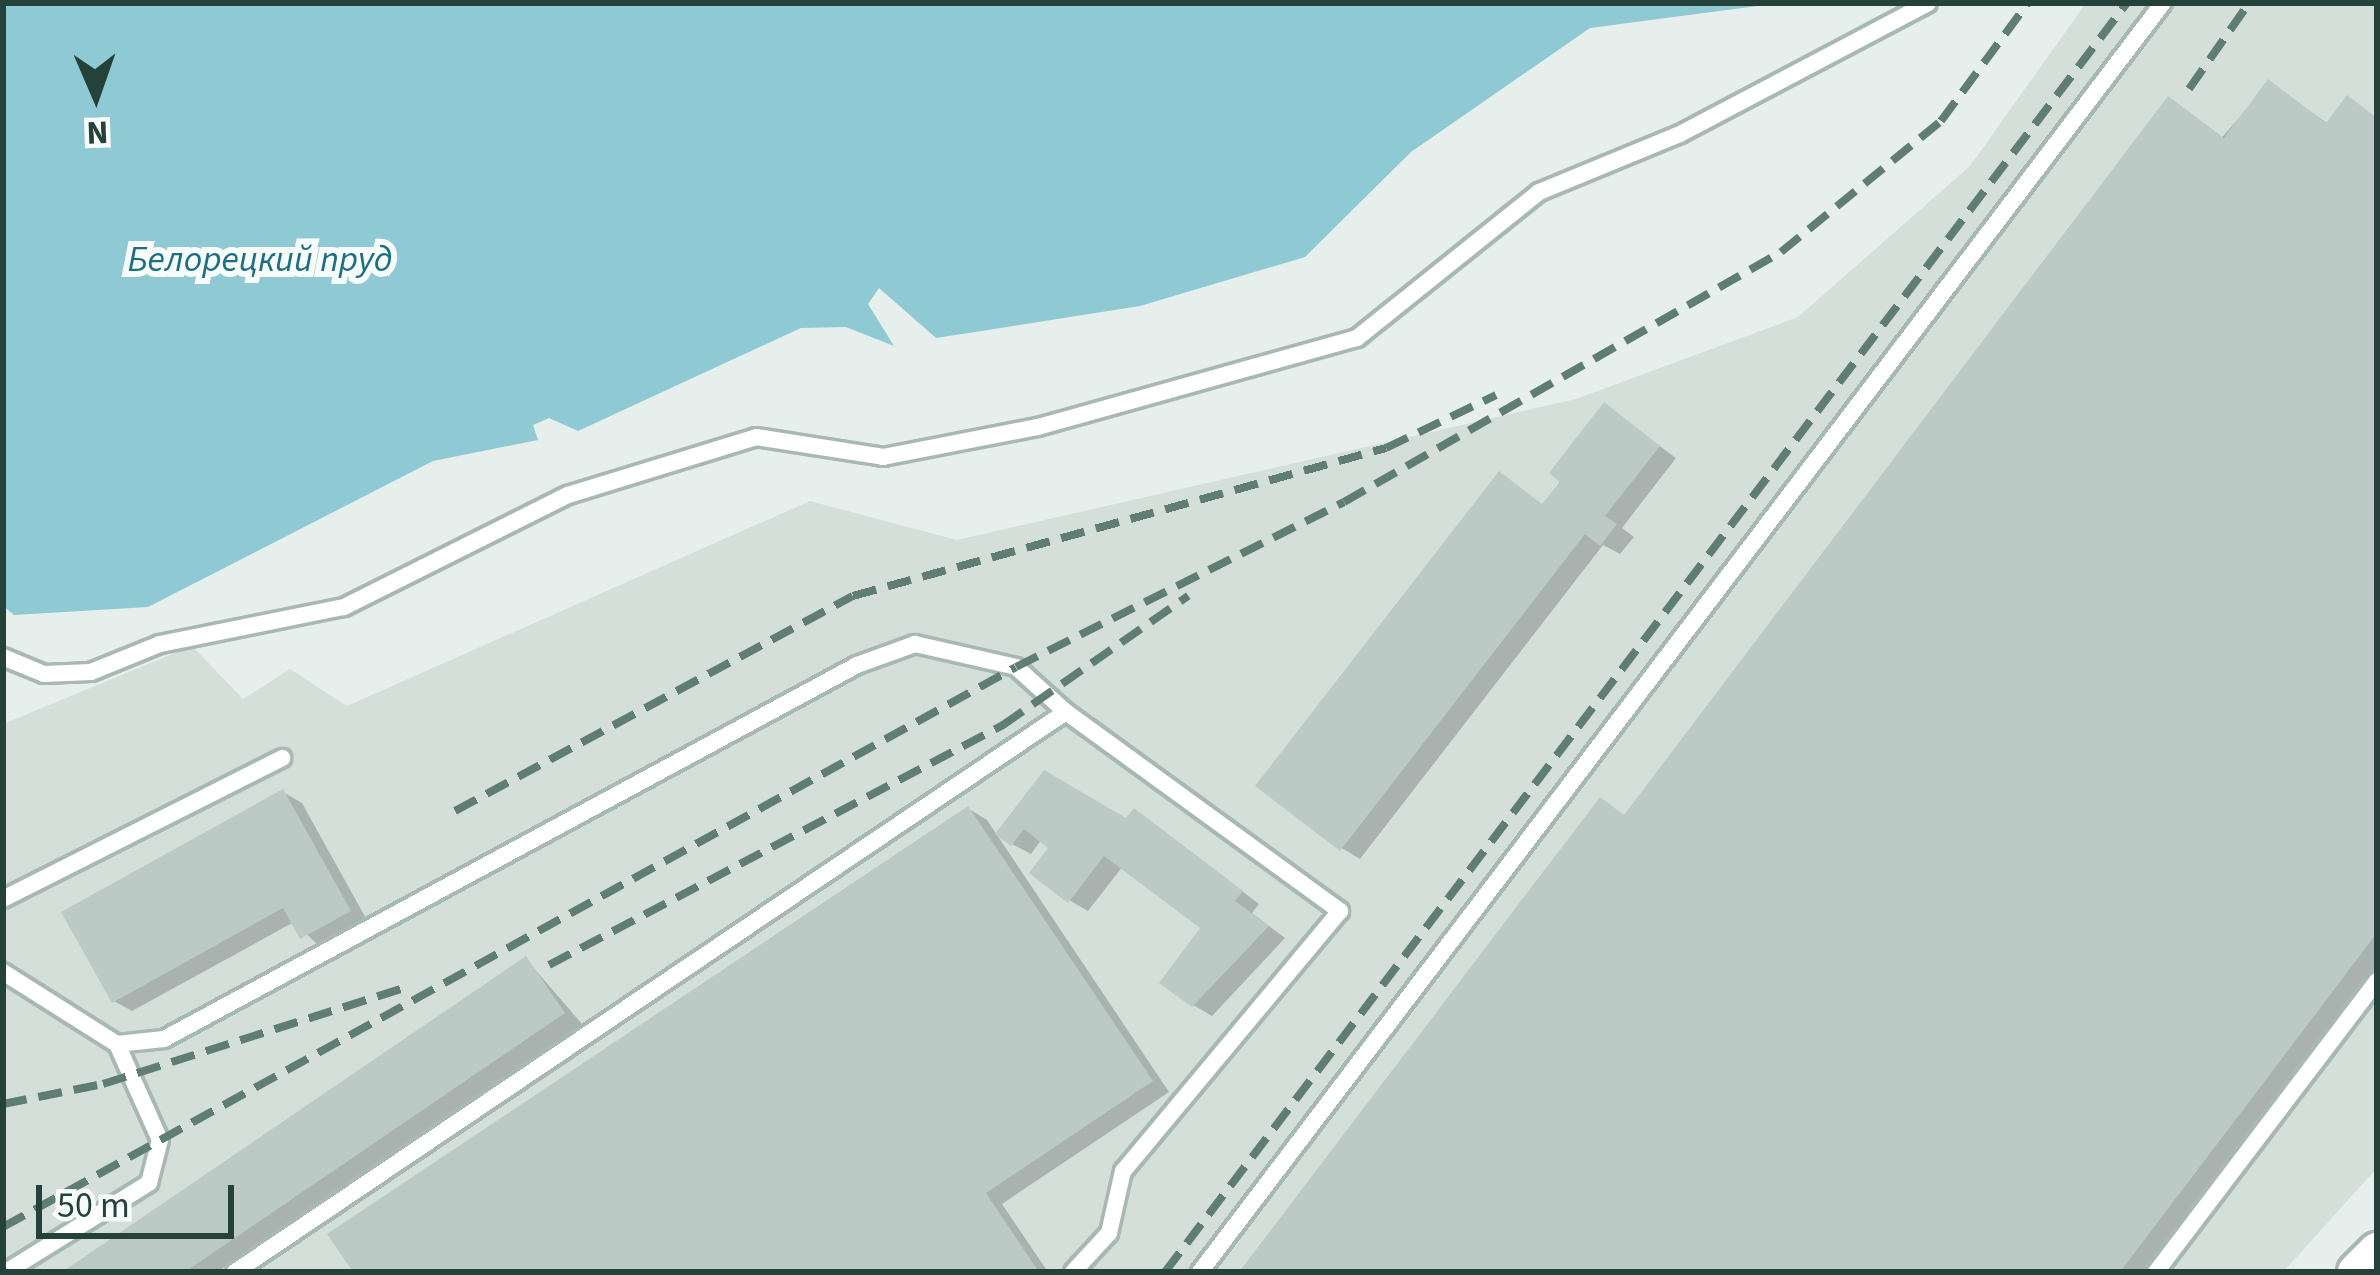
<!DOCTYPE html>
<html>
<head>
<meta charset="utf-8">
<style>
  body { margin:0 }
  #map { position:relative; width:2380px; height:1275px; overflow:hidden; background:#e6efeb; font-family:"Source Sans 3",sans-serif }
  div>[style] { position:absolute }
  .built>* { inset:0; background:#d4dfda }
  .water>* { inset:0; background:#8ec9d4 }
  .shadow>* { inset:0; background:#0003 }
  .building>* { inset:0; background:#bbcac4 }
  .roads { filter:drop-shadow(3px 0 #a8b8b2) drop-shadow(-3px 0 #a8b8b2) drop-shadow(0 3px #a8b8b2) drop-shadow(0 -3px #a8b8b2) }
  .service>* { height:16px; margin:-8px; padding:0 8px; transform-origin:8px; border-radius:8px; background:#fff }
  .tertiary>* { height:36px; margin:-18px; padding:0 18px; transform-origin:18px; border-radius:18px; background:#fff }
  .rail>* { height:8px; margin-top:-4px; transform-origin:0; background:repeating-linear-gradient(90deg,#5f7d75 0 24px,transparent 0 36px) }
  span { translate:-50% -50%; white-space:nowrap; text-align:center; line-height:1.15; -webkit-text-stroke:12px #f7fbf9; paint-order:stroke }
  .water-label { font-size:36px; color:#1c6f80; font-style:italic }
  .frame { position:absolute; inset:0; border:6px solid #24423a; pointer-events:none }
  .north { position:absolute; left:36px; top:36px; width:120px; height:120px; -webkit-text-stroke:9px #f7fbf9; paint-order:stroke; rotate:178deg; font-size:33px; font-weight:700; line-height:48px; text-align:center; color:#24423a }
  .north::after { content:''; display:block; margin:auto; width:42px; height:54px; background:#24423a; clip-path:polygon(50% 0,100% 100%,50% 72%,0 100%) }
  .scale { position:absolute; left:36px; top:1185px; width:198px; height:54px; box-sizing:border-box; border:6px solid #24423a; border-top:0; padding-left:15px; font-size:36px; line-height:42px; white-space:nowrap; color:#24423a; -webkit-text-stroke:9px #f7fbf9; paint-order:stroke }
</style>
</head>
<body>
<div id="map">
  <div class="built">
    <div style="clip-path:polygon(2086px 3px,2377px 3px,2377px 1168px,2283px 1272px,3px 1272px,3px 724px,192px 646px,243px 699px,290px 669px,347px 706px,810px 501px,957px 540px,1576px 399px,1798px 317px,1970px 166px)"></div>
  </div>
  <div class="water">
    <div style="clip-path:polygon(3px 3px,1780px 3px,1590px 28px,1411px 152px,1305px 257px,1140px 306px,936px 338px,879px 288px,868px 304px,894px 346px,846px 327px,801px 328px,578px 431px,549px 418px,533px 425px,538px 440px,433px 461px,148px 607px,14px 615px,3px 606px)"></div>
  </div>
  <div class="shadow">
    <div style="clip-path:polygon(2269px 83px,2327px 123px,2377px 118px,2377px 967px,2146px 1272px,1243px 1272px)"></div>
    <div style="clip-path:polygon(1605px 406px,1676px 458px,1622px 528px,1634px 537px,1620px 554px,1603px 545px,1360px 859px,1342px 848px,1499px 475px,1545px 506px)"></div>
    <div style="clip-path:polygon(1044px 774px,1126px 822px,1153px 823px,1259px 904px,1252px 913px,1285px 938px,1212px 1016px,1193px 1005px,1204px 928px,1123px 866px,1088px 911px,1069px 900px,1052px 847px,1042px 839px,1031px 854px,1012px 844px)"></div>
    <div style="clip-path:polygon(283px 792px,302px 803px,368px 922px,321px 948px,294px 922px,132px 1011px,114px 1001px)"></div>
    <div style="clip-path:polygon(969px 809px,987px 820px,1169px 1092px,1002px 1204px,1048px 1272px,356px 1272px)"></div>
    <div style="clip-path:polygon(526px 959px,582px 1024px,217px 1272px,67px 1272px)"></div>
  </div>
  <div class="building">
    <div style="clip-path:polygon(2268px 79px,2326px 123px,2347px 95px,2377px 118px,2377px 933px,2120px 1272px,1239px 1272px,1600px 797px,1624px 815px,2168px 96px,2224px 138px)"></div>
    <div style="clip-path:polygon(1604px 402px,1660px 446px,1605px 516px,1617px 524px,1600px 546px,1585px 534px,1340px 851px,1255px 786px,1499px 471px,1542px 504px,1560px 482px,1549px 473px)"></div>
    <div style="clip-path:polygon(1044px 770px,1126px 818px,1134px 808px,1243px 891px,1235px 901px,1269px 926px,1192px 1007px,1159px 983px,1200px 928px,1104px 856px,1068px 903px,1029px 873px,1048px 848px,1024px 829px,1011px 846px,995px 834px)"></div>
    <div style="clip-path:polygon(283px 789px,351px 911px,300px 939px,283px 908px,112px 1003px,61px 912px)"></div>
    <div style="clip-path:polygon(968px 806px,1153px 1081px,986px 1193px,1039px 1272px,353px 1272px,327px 1234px)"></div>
    <div style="clip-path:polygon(526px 956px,565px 1013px,185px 1272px,62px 1272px)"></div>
  </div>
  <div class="roads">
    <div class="service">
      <div style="left:3px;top:657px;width:44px;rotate:22.5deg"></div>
      <div style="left:44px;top:674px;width:47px;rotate:-2.4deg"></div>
      <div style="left:91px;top:672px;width:74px;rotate:-22.1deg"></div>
      <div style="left:160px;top:644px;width:188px;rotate:-11.4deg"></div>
      <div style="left:344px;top:607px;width:250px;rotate:-26.6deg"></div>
      <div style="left:568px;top:495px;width:197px;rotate:-17.1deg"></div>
      <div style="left:756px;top:437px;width:129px;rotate:8.9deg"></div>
      <div style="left:883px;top:457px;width:158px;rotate:-11deg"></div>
      <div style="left:1038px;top:427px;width:331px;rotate:-15.6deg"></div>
      <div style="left:1357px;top:338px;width:233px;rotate:-38.7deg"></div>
      <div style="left:1539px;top:192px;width:152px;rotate:-22.4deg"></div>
      <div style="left:1680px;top:134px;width:280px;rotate:-27.8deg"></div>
      <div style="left:3px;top:899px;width:313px;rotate:-26.8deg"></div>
      <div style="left:3px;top:972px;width:135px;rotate:32.3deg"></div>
      <div style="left:117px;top:1044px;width:105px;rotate:65.9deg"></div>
      <div style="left:160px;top:1140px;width:44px;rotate:104.3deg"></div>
      <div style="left:149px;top:1183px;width:168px;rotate:148.1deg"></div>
      <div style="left:117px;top:1044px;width:47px;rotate:-6.1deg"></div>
      <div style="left:164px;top:1039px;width:787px;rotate:-28.35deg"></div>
      <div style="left:857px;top:665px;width:62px;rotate:-19.9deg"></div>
      <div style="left:915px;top:644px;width:104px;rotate:12.8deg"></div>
      <div style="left:1016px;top:667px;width:67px;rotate:42deg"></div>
      <div style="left:235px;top:1272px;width:1002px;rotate:-33.98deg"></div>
      <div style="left:1066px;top:712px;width:339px;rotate:36deg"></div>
      <div style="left:1340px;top:911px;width:339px;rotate:129.8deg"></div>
      <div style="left:1123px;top:1171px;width:64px;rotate:102.7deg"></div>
      <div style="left:1109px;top:1233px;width:53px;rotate:132.7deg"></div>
      <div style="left:1200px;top:1272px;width:1593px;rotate:-52.81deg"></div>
      <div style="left:2156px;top:1272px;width:365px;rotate:-52.8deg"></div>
    </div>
    <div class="tertiary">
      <div style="left:2356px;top:1272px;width:30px;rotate:-45deg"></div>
    </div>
  </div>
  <div class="rail">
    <div style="left:2189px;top:89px;width:105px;rotate:-55.1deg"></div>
    <div style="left:455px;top:811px;width:452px;rotate:-28.4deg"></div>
    <div style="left:853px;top:596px;width:553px;rotate:-15.52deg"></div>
    <div style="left:1386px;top:448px;width:122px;rotate:-25.7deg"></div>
    <div style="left:549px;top:965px;width:514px;rotate:-27.86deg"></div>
    <div style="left:1003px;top:725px;width:226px;rotate:-34.9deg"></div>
    <div style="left:3px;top:1104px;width:102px;rotate:-11.3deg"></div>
    <div style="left:103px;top:1084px;width:322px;rotate:-17.7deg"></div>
    <div style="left:3px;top:1227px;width:1157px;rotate:-28.93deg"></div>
    <div style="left:1016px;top:667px;width:367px;rotate:-26.7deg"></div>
    <div style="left:1344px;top:502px;width:503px;rotate:-29.77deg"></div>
    <div style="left:1781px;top:252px;width:207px;rotate:-39.3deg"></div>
    <div style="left:1941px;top:121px;width:147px;rotate:-53.6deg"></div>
    <div style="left:1165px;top:1272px;width:1592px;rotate:-52.84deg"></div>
  </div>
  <div class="water-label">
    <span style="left:260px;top:260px">Белорецкий пруд</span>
  </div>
  <div class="frame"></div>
  <div class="north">N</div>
  <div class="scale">50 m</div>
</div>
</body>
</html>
